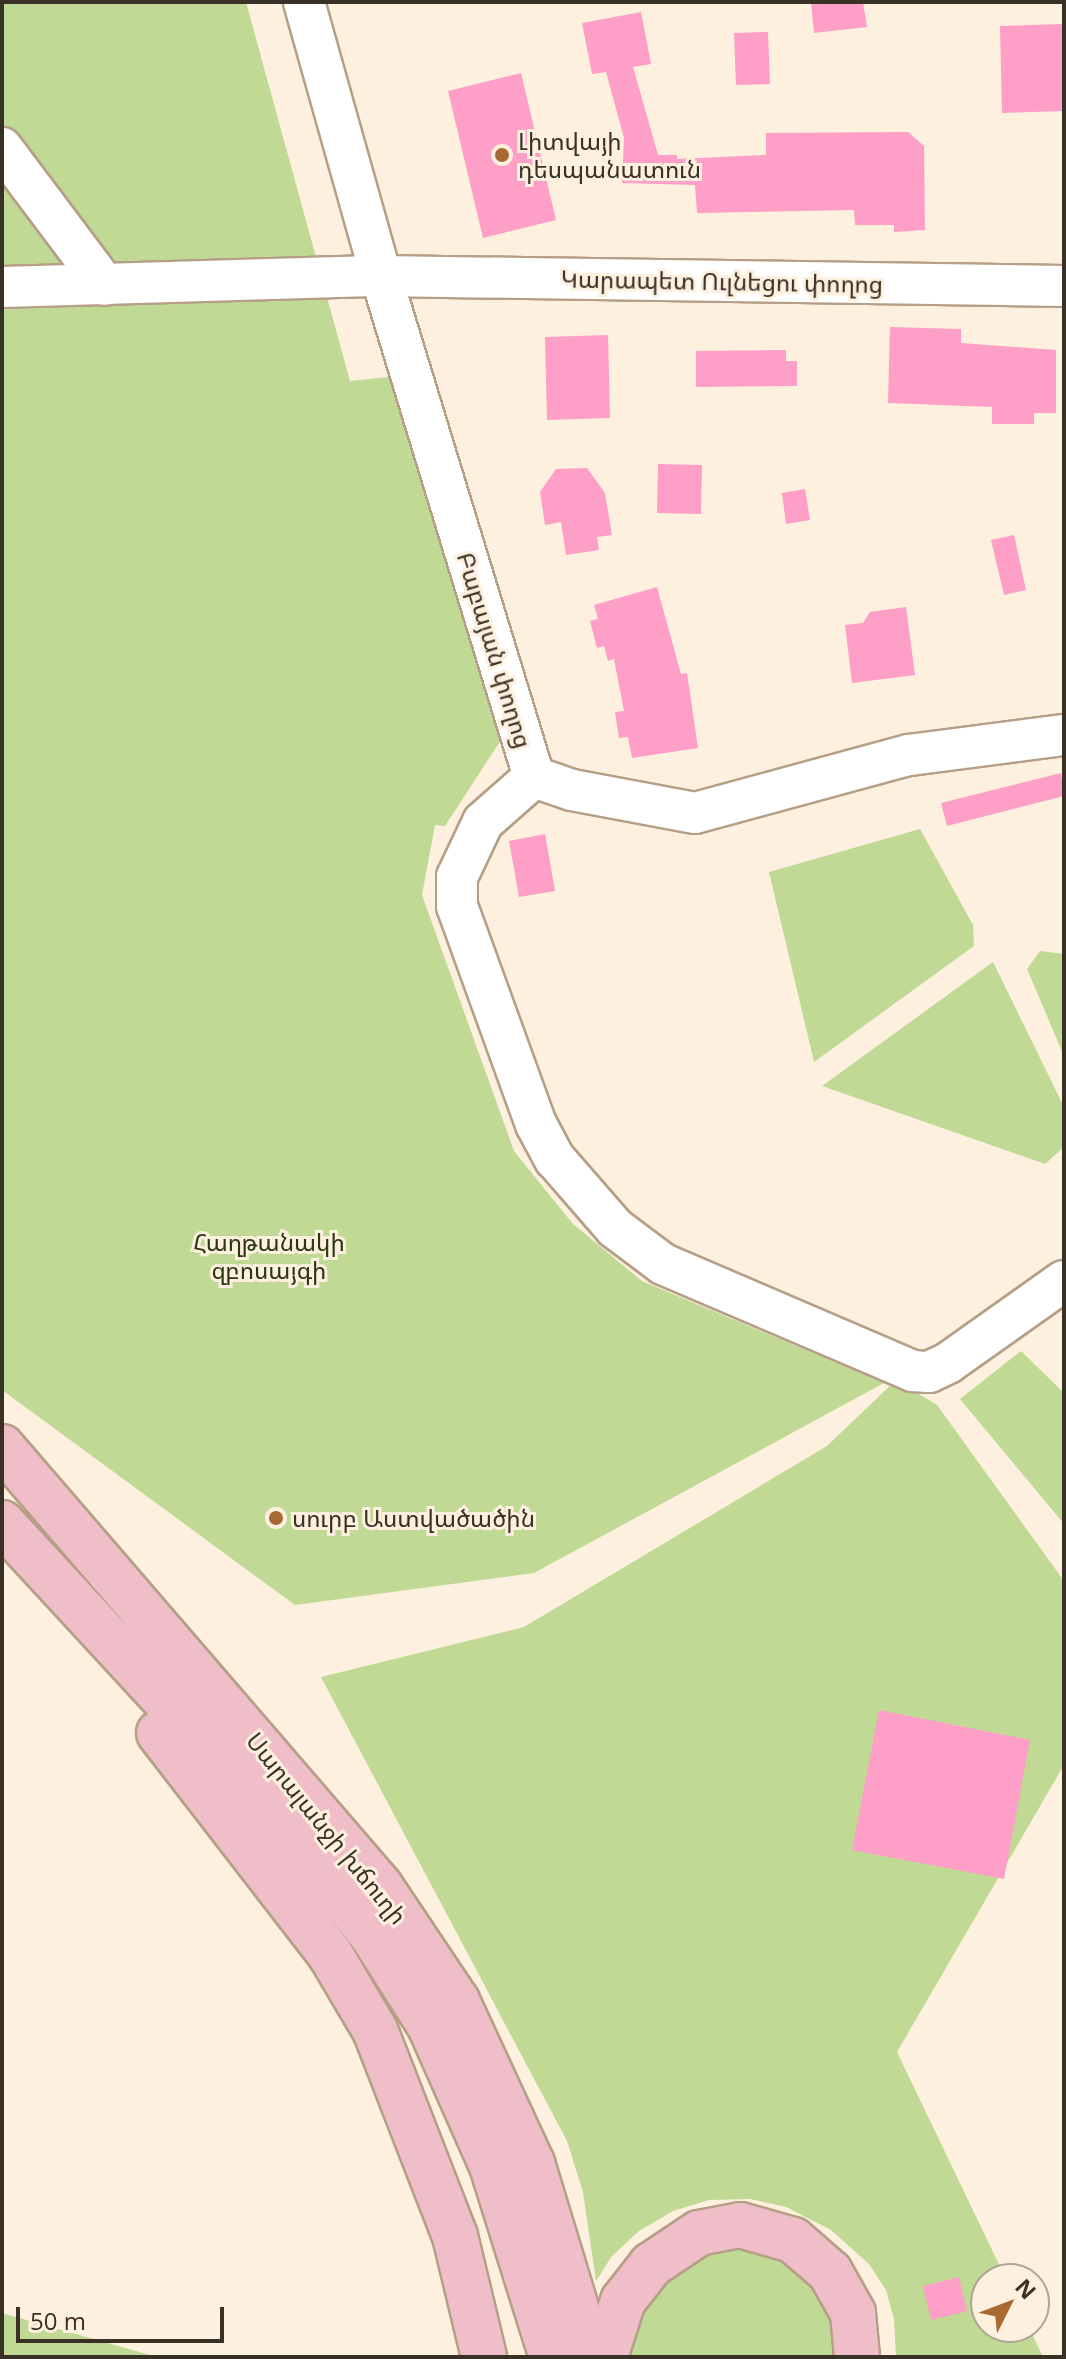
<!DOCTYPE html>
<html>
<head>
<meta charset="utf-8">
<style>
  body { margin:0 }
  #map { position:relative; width:1066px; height:2359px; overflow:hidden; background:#fef0df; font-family:"Open Sans","Noto Sans Armenian",sans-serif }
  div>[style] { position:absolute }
  .green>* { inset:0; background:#c0d995 }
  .building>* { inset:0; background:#fd9fc6 }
  .roads { filter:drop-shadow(2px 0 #b59f86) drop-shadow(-2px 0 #b59f86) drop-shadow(0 2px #b59f86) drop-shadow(0 -2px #b59f86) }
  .minor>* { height:40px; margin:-20px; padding:0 20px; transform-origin:20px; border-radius:20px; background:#fff }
  .major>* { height:44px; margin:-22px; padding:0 22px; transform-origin:22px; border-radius:22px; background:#f0bec8 }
  .dots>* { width:22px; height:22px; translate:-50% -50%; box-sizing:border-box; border:4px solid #fef0df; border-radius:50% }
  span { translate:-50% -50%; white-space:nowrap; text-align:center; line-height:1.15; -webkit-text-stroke:6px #fef0df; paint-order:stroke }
  .poi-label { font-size:24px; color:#393026 }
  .left { translate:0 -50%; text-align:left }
  .street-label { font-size:24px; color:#393026 }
  .park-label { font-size:24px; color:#2c3712 }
  .frame { position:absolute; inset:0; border:4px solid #393026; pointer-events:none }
  .north { position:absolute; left:970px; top:2263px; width:80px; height:80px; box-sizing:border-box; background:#fef0df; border:2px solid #afa395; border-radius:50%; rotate:48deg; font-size:22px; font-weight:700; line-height:32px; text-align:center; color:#393026 }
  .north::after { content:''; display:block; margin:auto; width:28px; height:36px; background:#a96932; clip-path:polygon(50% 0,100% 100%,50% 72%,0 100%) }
  .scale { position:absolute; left:16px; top:2307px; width:208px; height:36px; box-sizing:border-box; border:4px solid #393026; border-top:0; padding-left:10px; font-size:24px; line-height:28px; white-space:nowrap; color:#393026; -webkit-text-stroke:6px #fef0df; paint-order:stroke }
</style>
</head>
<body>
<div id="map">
  <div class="green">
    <div style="clip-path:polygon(2px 2px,246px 2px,350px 381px,398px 376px,501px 740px,445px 826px,435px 825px,422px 895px,514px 1151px,573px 1224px,642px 1281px,884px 1383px,534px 1573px,295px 1605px,2px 1390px)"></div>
    <div style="clip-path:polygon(920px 829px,973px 925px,974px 946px,814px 1062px,769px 872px)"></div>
    <div style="clip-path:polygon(1040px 951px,1064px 954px,1064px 1056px,1027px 969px)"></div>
    <div style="clip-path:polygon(993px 962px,1064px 1107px,1064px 1147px,1045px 1164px,822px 1086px)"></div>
    <div style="clip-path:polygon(1021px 1351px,1064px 1393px,1064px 1524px,960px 1399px)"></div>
    <div style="clip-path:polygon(896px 1380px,937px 1405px,1064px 1581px,1064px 1765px,897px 2052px,1006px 2279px,986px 2279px,986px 2327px,1029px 2327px,1043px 2357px,896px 2357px,894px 2319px,886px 2290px,869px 2264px,831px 2230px,786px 2207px,750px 2199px,709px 2200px,673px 2211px,639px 2231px,612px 2256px,596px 2281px,583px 2192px,567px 2141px,321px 1677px,524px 1627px,827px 1446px)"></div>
    <div style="clip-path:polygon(725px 2244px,776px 2252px,828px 2297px,844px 2357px,623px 2357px,649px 2281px)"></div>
    <div style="clip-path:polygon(2px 2313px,157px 2357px,2px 2357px)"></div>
  </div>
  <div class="building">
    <div style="clip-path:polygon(811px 2px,863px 2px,867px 27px,814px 33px)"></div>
    <div style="clip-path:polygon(641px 12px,651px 64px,633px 67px,658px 155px,677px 155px,677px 159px,766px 155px,766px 133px,908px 132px,924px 146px,925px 230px,894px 232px,894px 225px,855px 225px,854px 210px,697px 213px,695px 185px,622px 183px,624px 138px,606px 72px,592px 74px,582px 23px)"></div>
    <div style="clip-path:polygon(1064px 24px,1064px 111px,1002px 113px,1000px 26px)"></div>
    <div style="clip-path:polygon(768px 32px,770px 84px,736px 85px,734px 33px)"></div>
    <div style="clip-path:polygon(521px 73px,556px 220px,483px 238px,448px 91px)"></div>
    <div style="clip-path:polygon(890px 327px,961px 329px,961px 343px,1056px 350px,1056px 413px,1034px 413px,1034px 424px,992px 424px,992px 407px,888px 403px)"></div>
    <div style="clip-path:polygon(608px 335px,610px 418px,547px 420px,545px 337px)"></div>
    <div style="clip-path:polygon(786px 350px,786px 361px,797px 361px,797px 386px,696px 387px,696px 351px)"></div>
    <div style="clip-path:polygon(658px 464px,702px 465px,701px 514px,657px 513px)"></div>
    <div style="clip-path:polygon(587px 468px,605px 493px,612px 535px,597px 537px,599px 550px,566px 555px,561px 522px,545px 525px,540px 492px,556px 469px)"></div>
    <div style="clip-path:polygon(805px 489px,810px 520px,786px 524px,782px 493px)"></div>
    <div style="clip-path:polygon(1014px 535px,1026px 590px,1004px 595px,991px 540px)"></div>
    <div style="clip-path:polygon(657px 587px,681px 674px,687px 673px,698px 748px,632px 758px,628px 737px,619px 738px,615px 712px,624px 711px,614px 659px,608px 661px,604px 646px,597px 648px,590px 621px,598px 619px,594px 605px)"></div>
    <div style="clip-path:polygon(906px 607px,915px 675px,852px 683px,845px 625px,863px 623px,870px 612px)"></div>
    <div style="clip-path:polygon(1061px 773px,1064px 796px,947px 826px,941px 803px)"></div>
    <div style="clip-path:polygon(545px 834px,555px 891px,519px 897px,509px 841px)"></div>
    <div style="clip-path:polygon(879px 1710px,1030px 1740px,1004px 1879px,852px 1850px)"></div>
    <div style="clip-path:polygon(959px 2277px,967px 2311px,931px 2320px,923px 2286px)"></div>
  </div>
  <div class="roads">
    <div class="minor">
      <div style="left:304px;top:2px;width:285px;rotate:74.3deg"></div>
      <div style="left:381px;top:276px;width:524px;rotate:73.02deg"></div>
      <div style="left:534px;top:777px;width:40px;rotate:18.9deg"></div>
      <div style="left:572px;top:790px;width:125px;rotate:10.6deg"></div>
      <div style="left:695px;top:813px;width:222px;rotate:-15.2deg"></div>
      <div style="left:909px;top:755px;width:156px;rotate:-7.4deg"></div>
      <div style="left:2px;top:148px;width:171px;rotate:53.1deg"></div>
      <div style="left:2px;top:287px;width:379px;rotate:-1.7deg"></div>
      <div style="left:381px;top:276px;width:683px;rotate:0.84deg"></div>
      <div style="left:534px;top:777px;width:68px;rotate:138.6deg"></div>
      <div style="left:483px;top:822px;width:61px;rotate:115.3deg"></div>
      <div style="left:457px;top:877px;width:29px;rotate:90deg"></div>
      <div style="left:457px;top:906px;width:232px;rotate:70.1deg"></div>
      <div style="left:536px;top:1124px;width:40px;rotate:62deg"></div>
      <div style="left:555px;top:1159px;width:91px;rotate:49deg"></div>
      <div style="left:615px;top:1228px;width:60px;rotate:36.9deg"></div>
      <div style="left:663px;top:1264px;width:272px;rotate:23.2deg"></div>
      <div style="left:913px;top:1371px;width:16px;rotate:4deg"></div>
      <div style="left:929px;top:1372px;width:21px;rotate:-25deg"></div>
      <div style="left:948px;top:1363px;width:142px;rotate:-35.3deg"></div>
    </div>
    <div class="major">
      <div style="left:2px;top:1447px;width:579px;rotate:49.27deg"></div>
      <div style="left:380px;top:1886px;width:138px;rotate:56.2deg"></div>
      <div style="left:457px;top:2001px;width:179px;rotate:65.2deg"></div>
      <div style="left:532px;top:2163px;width:203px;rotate:73.1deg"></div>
      <div style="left:2px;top:1523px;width:432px;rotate:47.3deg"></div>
      <div style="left:295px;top:1841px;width:122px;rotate:50.7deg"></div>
      <div style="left:372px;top:1935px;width:108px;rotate:57.5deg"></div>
      <div style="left:430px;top:2026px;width:153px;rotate:66.1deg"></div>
      <div style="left:492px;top:2166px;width:200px;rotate:72.6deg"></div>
      <div style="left:159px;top:1733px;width:279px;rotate:52.3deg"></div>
      <div style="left:330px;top:1954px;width:88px;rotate:59.4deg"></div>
      <div style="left:375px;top:2030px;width:221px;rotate:68.8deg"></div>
      <div style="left:455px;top:2236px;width:124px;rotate:76.5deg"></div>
      <div style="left:605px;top:2357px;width:59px;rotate:-72.2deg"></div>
      <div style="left:623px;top:2301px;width:46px;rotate:-52.1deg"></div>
      <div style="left:651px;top:2265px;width:58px;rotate:-33.7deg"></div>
      <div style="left:699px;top:2233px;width:42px;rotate:-11deg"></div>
      <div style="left:740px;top:2225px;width:55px;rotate:15.8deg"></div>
      <div style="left:793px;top:2240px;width:49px;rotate:40.9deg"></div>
      <div style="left:830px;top:2272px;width:47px;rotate:60.7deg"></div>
      <div style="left:853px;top:2313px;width:44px;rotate:84.8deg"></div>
    </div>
  </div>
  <div class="dots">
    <div style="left:502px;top:155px;background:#a96932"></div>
    <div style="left:276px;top:1518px;background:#a96932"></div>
  </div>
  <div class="poi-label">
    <span class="left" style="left:518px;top:155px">Լիտվայի<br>դեսպանատուն</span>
    <span class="left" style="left:292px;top:1518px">սուրբ Աստվածածին</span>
  </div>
  <div class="street-label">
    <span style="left:722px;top:281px;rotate:1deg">Կարապետ Ուլնեցու փողոց</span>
    <span style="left:495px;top:650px;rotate:73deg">Բաբայան փողոց</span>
    <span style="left:327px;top:1828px;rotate:51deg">Սարալանջի խճուղի</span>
  </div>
  <div class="park-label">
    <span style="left:269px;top:1256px">Հաղթանակի<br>զբոսայգի</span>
  </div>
  <div class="frame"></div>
  <div class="north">N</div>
  <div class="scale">50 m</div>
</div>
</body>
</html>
